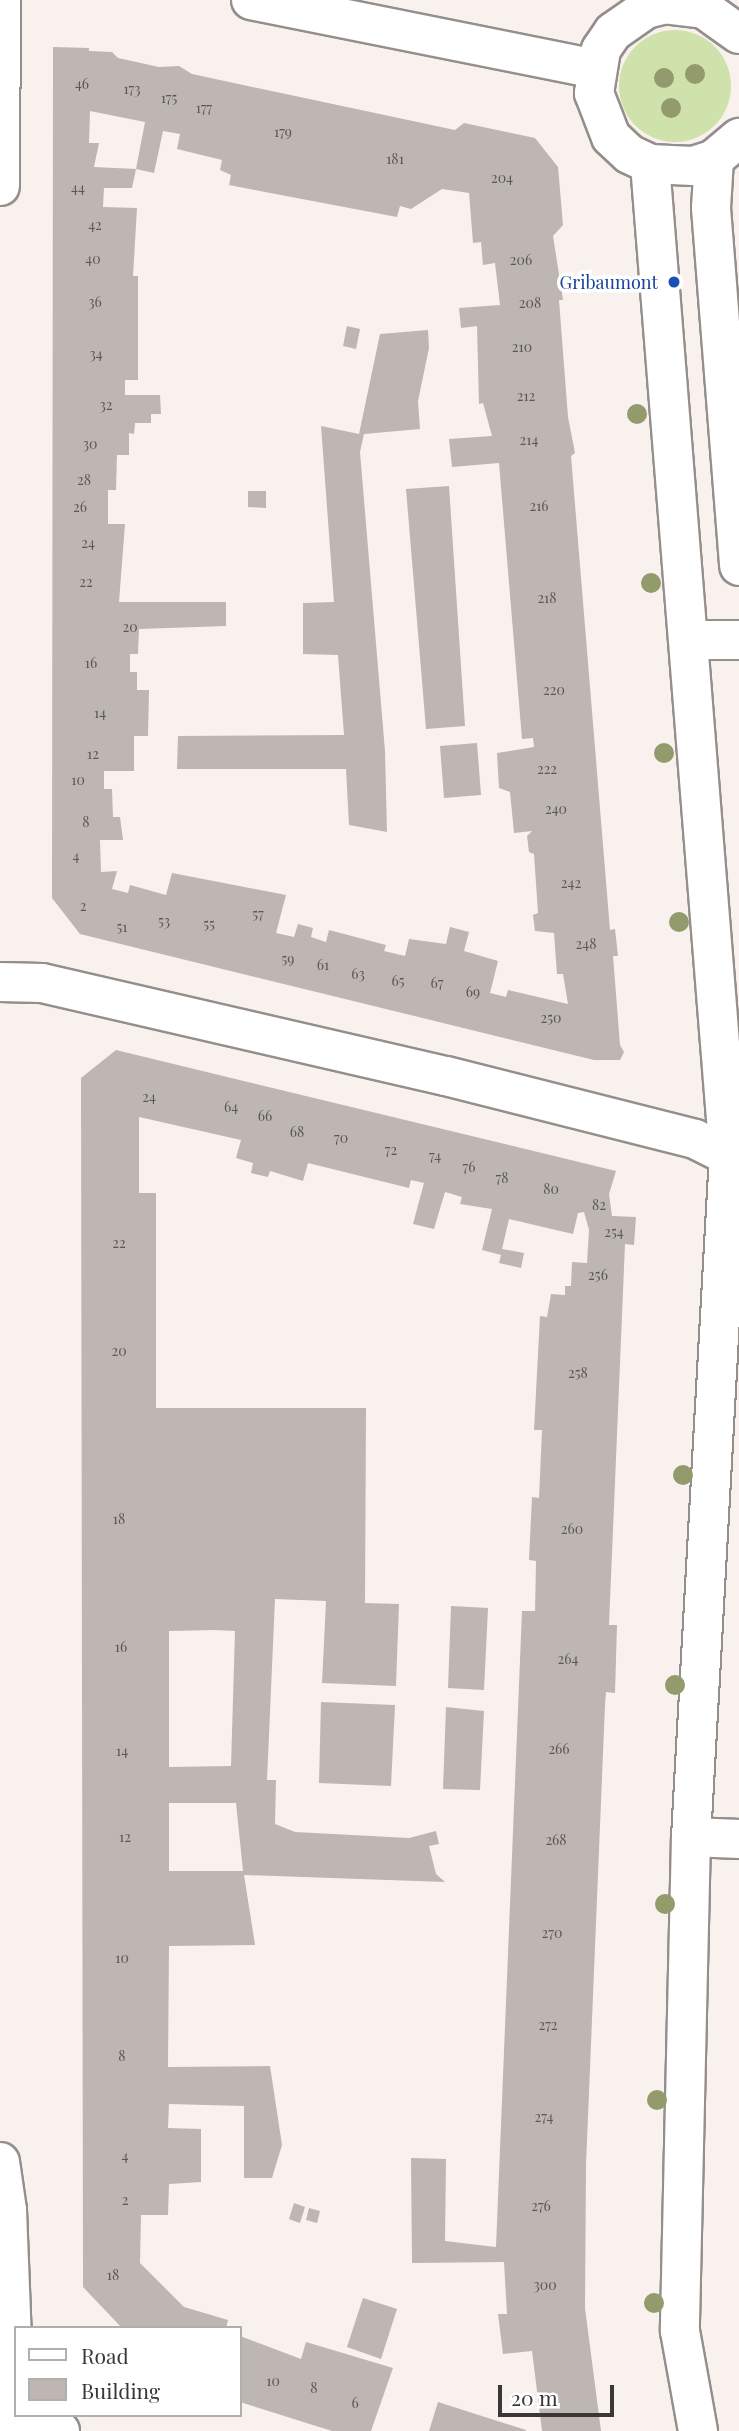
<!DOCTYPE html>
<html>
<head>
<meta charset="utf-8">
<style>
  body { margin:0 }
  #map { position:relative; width:739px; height:2431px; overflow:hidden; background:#f8f1ed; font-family:"Playfair Display",serif }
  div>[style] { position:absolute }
  .green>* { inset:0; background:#d0e2ab }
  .round { border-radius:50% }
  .building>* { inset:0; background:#bdb6b3 }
  .roads { filter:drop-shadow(2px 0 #958f8c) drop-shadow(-2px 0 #958f8c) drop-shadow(0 2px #958f8c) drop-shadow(0 -2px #958f8c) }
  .street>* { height:38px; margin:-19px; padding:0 19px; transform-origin:19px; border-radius:19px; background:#fff }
  .secondary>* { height:38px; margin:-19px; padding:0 19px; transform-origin:19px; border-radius:19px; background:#fff }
  .trees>* { width:20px; height:20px; margin:-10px; border-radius:50%; background:#939a6b }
  .dots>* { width:19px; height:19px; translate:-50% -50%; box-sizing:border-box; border:4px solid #fff; border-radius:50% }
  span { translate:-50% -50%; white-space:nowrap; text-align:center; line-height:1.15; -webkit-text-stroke:7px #fff; paint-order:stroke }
  .number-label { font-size:14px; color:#5b5755 }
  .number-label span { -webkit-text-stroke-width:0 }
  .transit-label { font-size:18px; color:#164399 }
  .right { translate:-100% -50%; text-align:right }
  .legend { position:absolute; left:14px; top:2326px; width:228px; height:91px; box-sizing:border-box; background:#fff; border:2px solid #b0afaf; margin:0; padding:9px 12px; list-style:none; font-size:21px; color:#3a3736 }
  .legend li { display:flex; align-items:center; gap:14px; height:35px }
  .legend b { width:35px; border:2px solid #b0afaf }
  .scale { position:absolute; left:498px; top:2385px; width:116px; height:32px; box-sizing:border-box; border:4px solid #3a3736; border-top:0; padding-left:9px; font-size:21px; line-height:24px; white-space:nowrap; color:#3a3736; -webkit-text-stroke:5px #fff; paint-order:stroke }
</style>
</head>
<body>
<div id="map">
  <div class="green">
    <div class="round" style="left:619px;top:30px;width:112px;height:112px"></div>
  </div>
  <div class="building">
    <div style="clip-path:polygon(evenodd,53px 47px,89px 48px,89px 51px,112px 52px,118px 58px,159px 67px,179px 66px,192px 74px,455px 130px,464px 123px,535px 138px,558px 167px,563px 225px,553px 236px,563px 300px,559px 300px,568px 417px,575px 453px,571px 456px,610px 930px,615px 929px,618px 956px,613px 956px,620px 1045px,624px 1052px,620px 1060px,594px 1060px,80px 934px,52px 898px,53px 47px,90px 111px,145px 122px,136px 169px,154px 173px,163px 131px,180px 134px,177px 149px,222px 160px,220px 170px,231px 175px,229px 185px,265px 192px,397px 217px,400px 206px,411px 209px,442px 189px,469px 193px,473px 243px,481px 242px,483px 265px,495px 263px,500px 305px,459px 308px,461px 328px,477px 326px,479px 404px,483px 403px,492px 436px,449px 439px,452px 467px,499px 463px,522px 739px,533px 738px,534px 747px,497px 753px,499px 788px,510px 792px,514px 833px,532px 831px,527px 836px,529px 852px,534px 854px,538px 913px,533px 915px,535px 931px,554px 933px,557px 974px,563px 974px,568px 1004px,508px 990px,506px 997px,490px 993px,498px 961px,464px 951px,469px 932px,450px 927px,446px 944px,409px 939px,405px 956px,384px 951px,386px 945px,329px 930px,326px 942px,311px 937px,313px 928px,298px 924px,294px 937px,276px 933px,286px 895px,172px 873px,166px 895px,130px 885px,128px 893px,112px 889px,117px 871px,101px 872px,100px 840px,123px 840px,120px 817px,113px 817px,112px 789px,104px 789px,104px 771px,134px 771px,134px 736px,148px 736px,149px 690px,137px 690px,137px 672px,130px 672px,130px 654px,138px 654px,139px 629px,226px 626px,226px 602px,119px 602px,125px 524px,108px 524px,108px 490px,116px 490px,117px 455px,129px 455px,129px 433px,134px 434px,135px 423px,151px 423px,151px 414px,161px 414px,160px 395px,125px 395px,125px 380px,138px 380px,138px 276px,133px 276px,137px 208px,103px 207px,104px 188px,132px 188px,136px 169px,94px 167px,99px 143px,89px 143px,90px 111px)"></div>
    <div style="clip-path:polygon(347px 326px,360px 329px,356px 349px,343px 346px)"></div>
    <div style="clip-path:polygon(428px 330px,429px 348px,418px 401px,420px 429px,364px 434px,360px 452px,385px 751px,387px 832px,349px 825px,346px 769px,177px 769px,178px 736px,344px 735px,338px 655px,303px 654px,303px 603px,334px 602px,321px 426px,359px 434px,380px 334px)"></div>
    <div style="clip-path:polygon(449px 486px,465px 726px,426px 729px,406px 489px)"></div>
    <div style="clip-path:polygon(248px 491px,266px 491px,266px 508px,248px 507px)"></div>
    <div style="clip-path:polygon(477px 743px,481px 795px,444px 798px,440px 746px)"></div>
    <div style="clip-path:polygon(evenodd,116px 1050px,616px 1171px,609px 1194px,612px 1216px,636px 1217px,634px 1245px,625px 1244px,609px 1625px,617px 1625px,615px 1693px,606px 1692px,605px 1705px,586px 2165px,585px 2308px,601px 2431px,542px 2431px,532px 2351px,503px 2354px,498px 2314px,507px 2314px,504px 2262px,412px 2263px,411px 2158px,446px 2159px,445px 2241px,496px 2247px,522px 1611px,535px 1611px,536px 1561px,529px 1560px,532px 1497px,539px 1498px,542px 1430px,534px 1430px,540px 1316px,547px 1317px,551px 1294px,565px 1295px,565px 1286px,571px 1286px,572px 1262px,587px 1263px,589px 1230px,584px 1212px,578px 1213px,573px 1234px,509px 1219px,502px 1249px,524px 1253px,521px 1268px,499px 1263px,501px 1255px,482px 1250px,492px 1209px,460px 1204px,462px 1197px,445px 1192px,434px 1229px,413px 1224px,424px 1183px,411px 1180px,409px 1188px,308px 1163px,303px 1181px,270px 1171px,268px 1177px,251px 1173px,253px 1163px,236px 1158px,241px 1140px,139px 1117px,139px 1193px,156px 1193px,156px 1408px,366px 1408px,365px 1603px,399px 1604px,396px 1686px,322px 1683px,326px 1601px,275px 1599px,267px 1780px,276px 1780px,275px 1824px,295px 1832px,409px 1838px,436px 1831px,439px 1844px,429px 1846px,436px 1874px,445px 1882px,244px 1875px,255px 1945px,169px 1946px,168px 2067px,270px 2066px,282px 2145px,272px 2178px,244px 2178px,244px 2106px,169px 2104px,168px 2128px,201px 2129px,201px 2182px,169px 2184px,168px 2215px,141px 2215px,140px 2263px,184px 2307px,228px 2320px,226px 2328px,122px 2328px,83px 2287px,81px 1078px,116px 1050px,214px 1630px,235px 1631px,231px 1766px,169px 1767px,169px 1631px,214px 1630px,116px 1050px,169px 1803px,236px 1803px,243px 1871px,169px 1871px,169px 1803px)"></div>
    <div style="clip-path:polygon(451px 1606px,488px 1608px,484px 1690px,448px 1688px)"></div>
    <div style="clip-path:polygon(321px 1702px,395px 1705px,391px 1786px,319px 1783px)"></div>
    <div style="clip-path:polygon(446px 1707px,484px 1711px,480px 1790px,443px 1789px)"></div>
    <div style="clip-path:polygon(294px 2203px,305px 2207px,300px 2223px,289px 2219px)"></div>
    <div style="clip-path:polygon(309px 2208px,320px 2211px,317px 2223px,306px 2220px)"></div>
    <div style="clip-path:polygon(363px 2298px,397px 2309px,381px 2359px,347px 2347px)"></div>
    <div style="clip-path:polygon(240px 2336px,301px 2359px,306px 2342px,393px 2368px,371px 2431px,332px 2431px,240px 2402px)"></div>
    <div style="clip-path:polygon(438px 2402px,526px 2430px,526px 2431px,429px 2431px)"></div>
  </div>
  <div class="roads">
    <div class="street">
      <div style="left:0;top:186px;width:186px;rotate:-89.7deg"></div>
      <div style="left:689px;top:640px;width:50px"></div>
      <div style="left:0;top:982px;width:42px;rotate:1.4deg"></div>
      <div style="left:42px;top:983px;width:415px;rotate:13deg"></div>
      <div style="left:446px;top:1076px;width:257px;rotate:14.2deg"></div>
      <div style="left:695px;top:1139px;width:49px;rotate:26.6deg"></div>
      <div style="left:691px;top:1837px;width:48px;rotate:2.4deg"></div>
      <div style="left:0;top:2162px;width:49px;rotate:81.7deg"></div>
      <div style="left:7px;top:2210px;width:159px;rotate:87.8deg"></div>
      <div style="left:13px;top:2369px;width:46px;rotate:100.1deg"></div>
      <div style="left:0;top:2412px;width:63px;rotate:17.6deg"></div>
    </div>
    <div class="secondary">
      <div style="left:251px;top:0;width:351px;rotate:11.3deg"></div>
      <div style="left:739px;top:34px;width:43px;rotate:-144.5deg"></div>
      <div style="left:704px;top:9px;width:38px;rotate:-173deg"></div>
      <div style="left:666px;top:4px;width:21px;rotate:166deg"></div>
      <div style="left:646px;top:9px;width:40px;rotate:145.1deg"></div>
      <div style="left:613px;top:32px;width:22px;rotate:124deg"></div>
      <div style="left:601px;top:50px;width:44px;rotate:99.2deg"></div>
      <div style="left:594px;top:93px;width:47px;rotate:68.9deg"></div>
      <div style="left:611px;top:137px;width:25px;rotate:43deg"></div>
      <div style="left:629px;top:154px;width:23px;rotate:25deg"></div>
      <div style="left:650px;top:164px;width:43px;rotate:2.7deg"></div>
      <div style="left:693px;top:166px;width:22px;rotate:-18deg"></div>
      <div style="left:714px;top:159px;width:33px;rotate:-40deg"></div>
      <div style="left:714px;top:159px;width:49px;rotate:93.5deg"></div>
      <div style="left:711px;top:208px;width:359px;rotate:85.5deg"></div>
      <div style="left:650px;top:164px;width:995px;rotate:85.45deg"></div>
      <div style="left:729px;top:1156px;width:682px;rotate:93.19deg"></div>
      <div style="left:691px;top:1837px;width:494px;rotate:91.3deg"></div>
      <div style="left:680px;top:2331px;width:102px;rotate:79.8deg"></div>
    </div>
  </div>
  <div class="trees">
    <div style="left:695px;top:74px"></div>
    <div style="left:664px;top:78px"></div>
    <div style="left:671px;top:108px"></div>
    <div style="left:637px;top:414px"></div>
    <div style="left:651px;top:583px"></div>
    <div style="left:664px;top:753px"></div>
    <div style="left:679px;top:922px"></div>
    <div style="left:683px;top:1475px"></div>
    <div style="left:675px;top:1685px"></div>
    <div style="left:665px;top:1904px"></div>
    <div style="left:657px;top:2100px"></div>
    <div style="left:654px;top:2303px"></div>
  </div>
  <div class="dots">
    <div style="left:674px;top:282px;background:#1a4fb4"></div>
  </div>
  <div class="number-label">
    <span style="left:82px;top:84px">46</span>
    <span style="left:132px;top:89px">173</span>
    <span style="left:169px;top:98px">175</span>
    <span style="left:204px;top:108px">177</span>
    <span style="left:283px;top:132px">179</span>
    <span style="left:395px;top:159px">181</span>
    <span style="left:502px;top:178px">204</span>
    <span style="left:78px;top:188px">44</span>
    <span style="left:95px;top:225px">42</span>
    <span style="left:93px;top:259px">40</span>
    <span style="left:521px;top:260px">206</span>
    <span style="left:95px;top:302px">36</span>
    <span style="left:530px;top:303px">208</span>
    <span style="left:522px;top:347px">210</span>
    <span style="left:96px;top:354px">34</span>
    <span style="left:526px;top:396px">212</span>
    <span style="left:106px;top:405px">32</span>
    <span style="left:529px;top:440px">214</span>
    <span style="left:90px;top:444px">30</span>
    <span style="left:84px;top:480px">28</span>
    <span style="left:539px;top:506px">216</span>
    <span style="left:80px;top:507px">26</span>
    <span style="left:88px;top:543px">24</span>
    <span style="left:86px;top:582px">22</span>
    <span style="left:547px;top:598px">218</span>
    <span style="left:130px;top:627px">20</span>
    <span style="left:91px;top:663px">16</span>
    <span style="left:554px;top:690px">220</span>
    <span style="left:100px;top:713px">14</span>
    <span style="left:93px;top:754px">12</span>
    <span style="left:547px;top:769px">222</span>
    <span style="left:78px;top:780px">10</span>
    <span style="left:556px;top:809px">240</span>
    <span style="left:86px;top:822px">8</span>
    <span style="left:76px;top:856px">4</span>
    <span style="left:571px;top:883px">242</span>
    <span style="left:83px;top:906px">2</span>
    <span style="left:258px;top:914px">57</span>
    <span style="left:164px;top:921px">53</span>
    <span style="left:209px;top:924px">55</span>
    <span style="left:122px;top:927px">51</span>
    <span style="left:586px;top:944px">248</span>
    <span style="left:288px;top:959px">59</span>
    <span style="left:323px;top:965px">61</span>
    <span style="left:358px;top:974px">63</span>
    <span style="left:398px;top:981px">65</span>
    <span style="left:437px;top:983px">67</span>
    <span style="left:473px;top:992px">69</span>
    <span style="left:551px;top:1018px">250</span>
    <span style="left:149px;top:1097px">24</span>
    <span style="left:231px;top:1107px">64</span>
    <span style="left:265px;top:1116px">66</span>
    <span style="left:297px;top:1132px">68</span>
    <span style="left:341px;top:1138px">70</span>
    <span style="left:391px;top:1150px">72</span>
    <span style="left:435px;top:1156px">74</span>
    <span style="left:469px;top:1167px">76</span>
    <span style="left:502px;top:1178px">78</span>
    <span style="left:551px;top:1189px">80</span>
    <span style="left:599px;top:1205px">82</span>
    <span style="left:614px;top:1232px">254</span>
    <span style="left:119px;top:1243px">22</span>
    <span style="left:598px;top:1275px">256</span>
    <span style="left:119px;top:1351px">20</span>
    <span style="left:578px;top:1373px">258</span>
    <span style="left:119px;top:1519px">18</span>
    <span style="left:572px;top:1529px">260</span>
    <span style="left:121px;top:1647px">16</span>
    <span style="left:568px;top:1659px">264</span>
    <span style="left:559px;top:1749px">266</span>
    <span style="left:122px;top:1751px">14</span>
    <span style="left:125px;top:1837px">12</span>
    <span style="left:556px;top:1840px">268</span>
    <span style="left:552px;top:1933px">270</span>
    <span style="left:122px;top:1958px">10</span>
    <span style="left:548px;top:2025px">272</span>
    <span style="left:122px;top:2056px">8</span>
    <span style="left:544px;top:2117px">274</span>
    <span style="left:125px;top:2156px">4</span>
    <span style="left:125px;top:2200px">2</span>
    <span style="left:541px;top:2206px">276</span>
    <span style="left:113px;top:2275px">18</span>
    <span style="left:545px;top:2285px">300</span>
    <span style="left:273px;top:2381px">10</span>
    <span style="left:314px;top:2388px">8</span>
    <span style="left:355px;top:2403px">6</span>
  </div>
  <div class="transit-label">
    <span class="right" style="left:658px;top:282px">Gribaumont</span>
  </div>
  <ul class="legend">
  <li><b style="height:9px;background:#fff"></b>Road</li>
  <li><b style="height:19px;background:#bdb6b3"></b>Building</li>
  </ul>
  <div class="scale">20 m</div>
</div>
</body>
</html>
